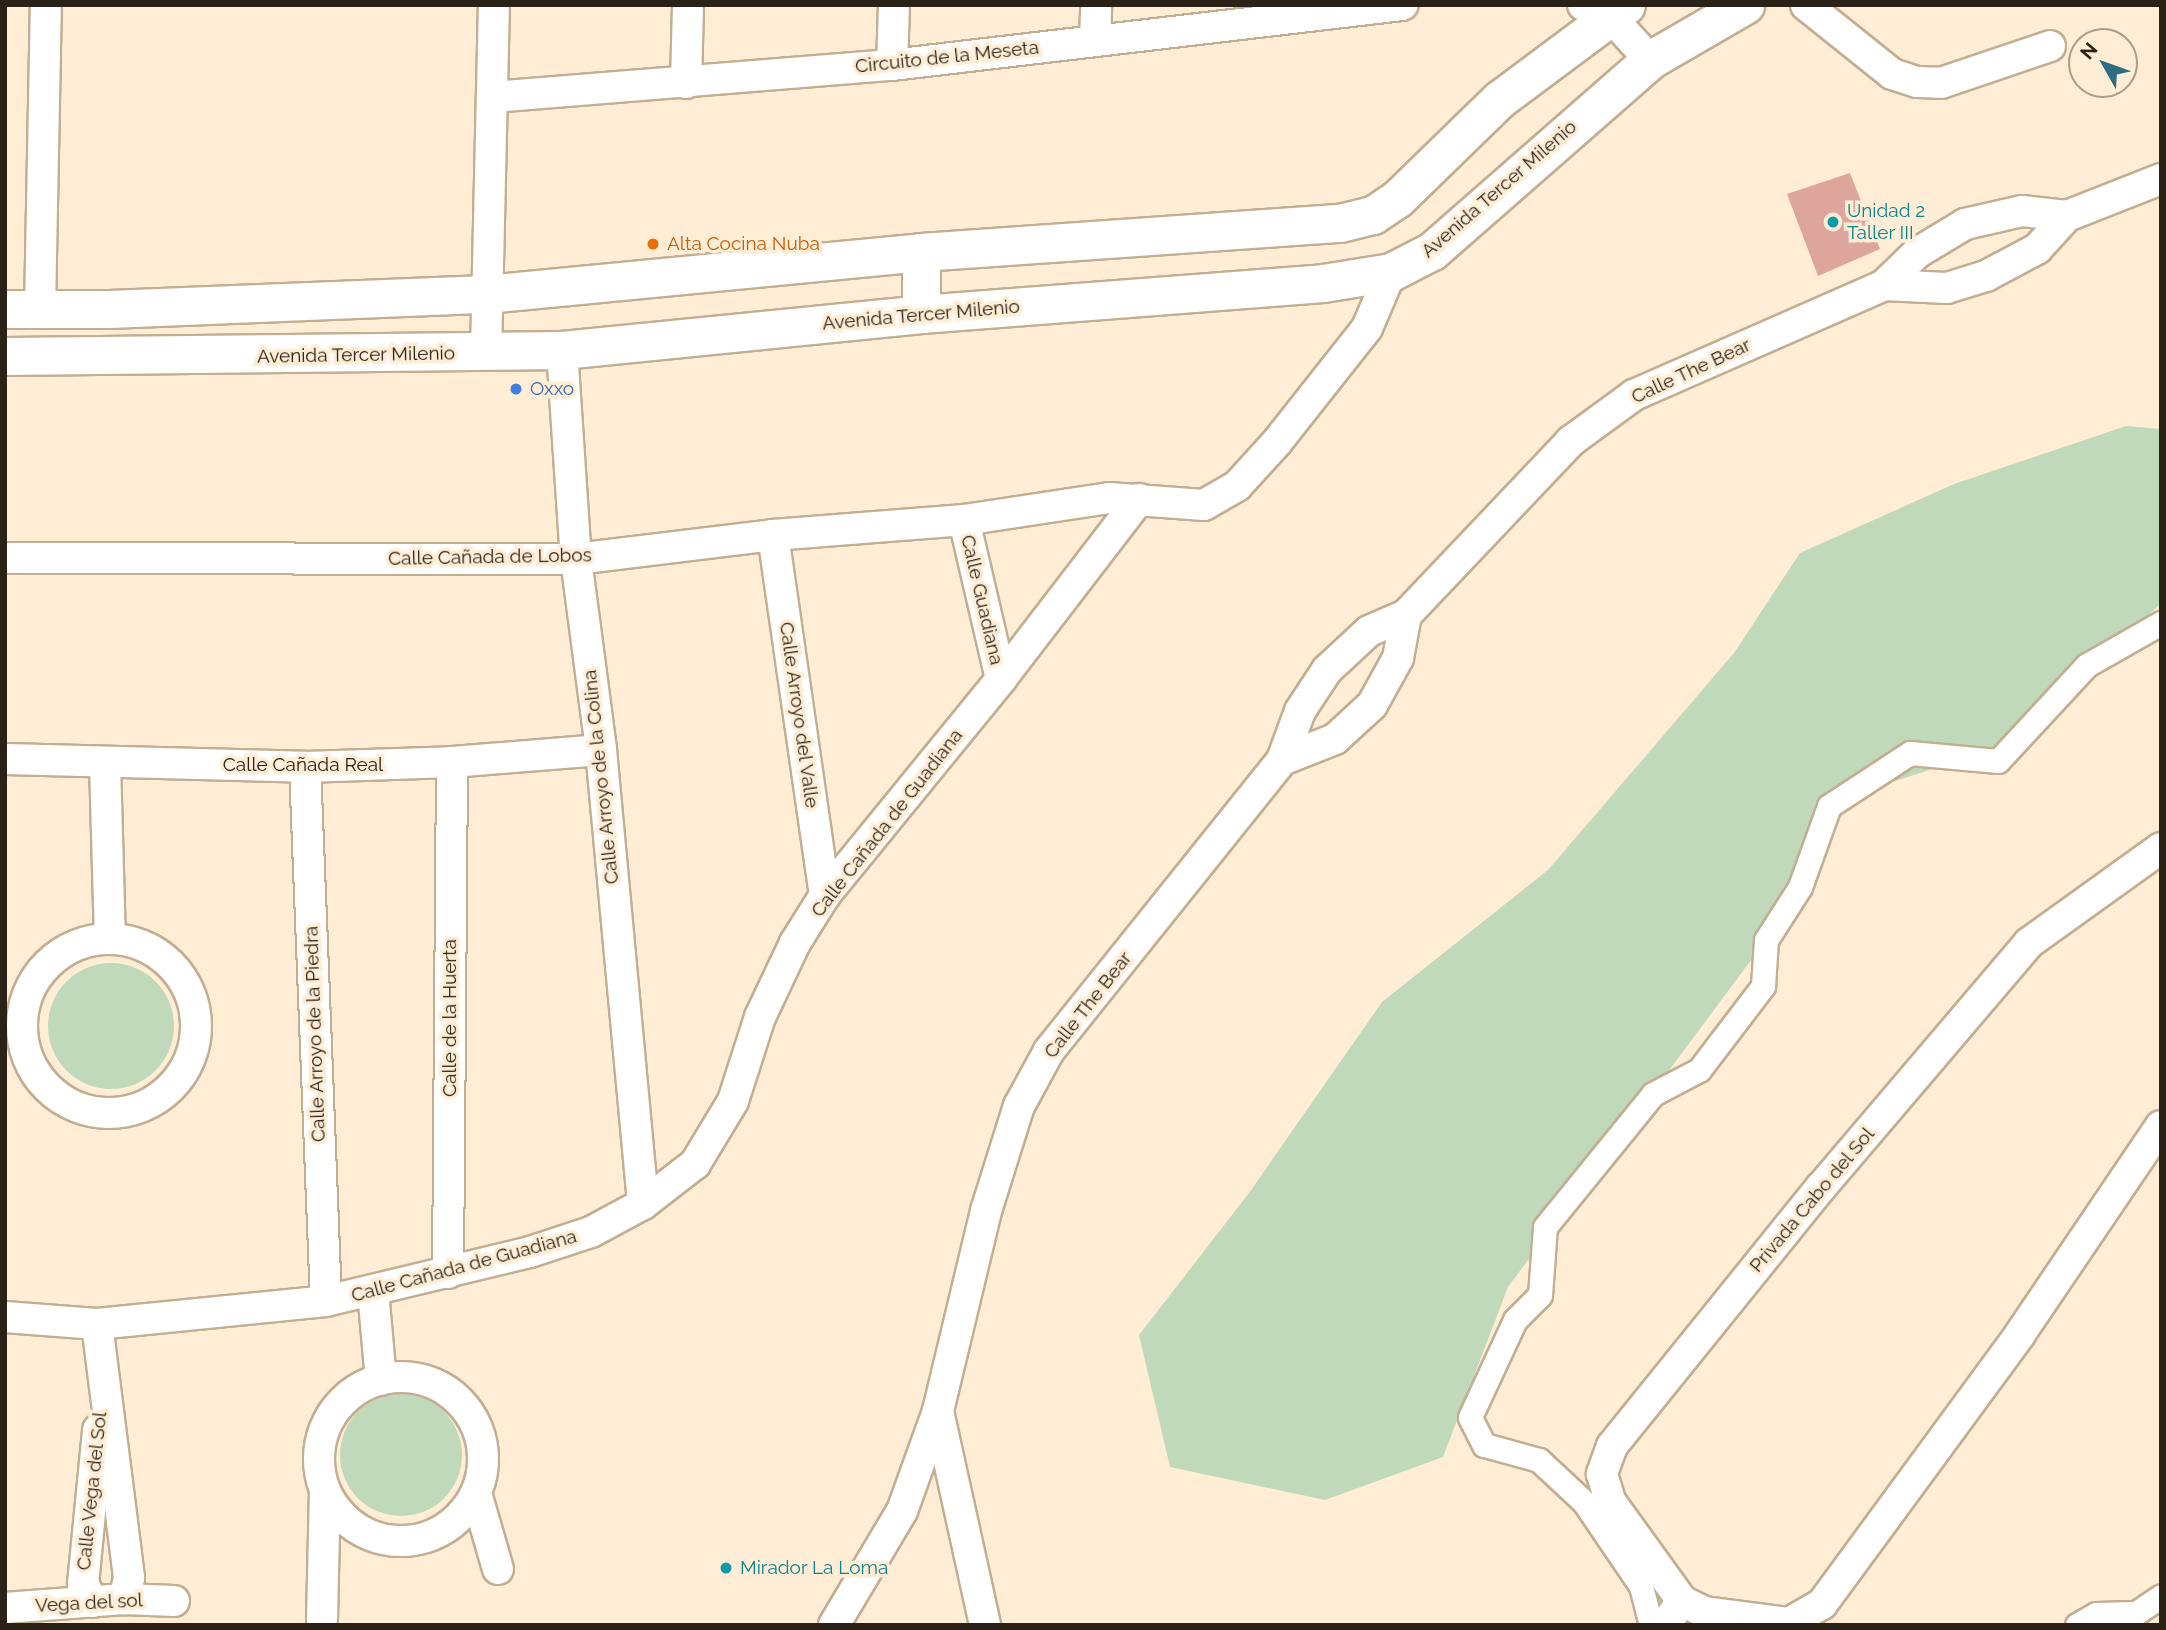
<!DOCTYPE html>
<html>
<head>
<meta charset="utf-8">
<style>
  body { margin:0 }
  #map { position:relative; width:2166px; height:1630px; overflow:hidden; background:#ffedd5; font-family:Raleway,sans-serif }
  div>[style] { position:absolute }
  .green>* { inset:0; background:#c0d9bb }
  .round { border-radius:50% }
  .building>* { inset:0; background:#dea59d }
  .roads { filter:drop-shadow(2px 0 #c3ae91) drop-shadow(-2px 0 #c3ae91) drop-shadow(0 2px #c3ae91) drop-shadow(0 -2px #c3ae91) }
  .pedestrian>* { height:23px; margin:-11.5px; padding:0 11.5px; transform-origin:11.5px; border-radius:11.5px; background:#fff }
  .minor>* { height:30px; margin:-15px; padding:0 15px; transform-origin:15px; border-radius:15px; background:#fff }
  .minor>.ring { margin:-15px; padding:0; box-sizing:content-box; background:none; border:30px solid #fff; border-radius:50% }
  .tertiary>* { height:37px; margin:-18.5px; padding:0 18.5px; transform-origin:18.5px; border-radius:18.5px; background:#fff }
  .dots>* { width:19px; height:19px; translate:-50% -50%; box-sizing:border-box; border:4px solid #ffedd5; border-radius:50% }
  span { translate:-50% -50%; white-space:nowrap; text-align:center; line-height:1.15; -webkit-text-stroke:7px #ffedd5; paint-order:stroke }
  .street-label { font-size:19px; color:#2a2217 }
  .culture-label { font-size:19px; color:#0d838f }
  .left { translate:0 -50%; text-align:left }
  .food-label { font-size:19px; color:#c56008 }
  .shop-label { font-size:19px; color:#366cbe }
  .frame { position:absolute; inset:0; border:7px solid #2a2217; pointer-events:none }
  .north { position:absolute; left:2068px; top:28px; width:70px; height:70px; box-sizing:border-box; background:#ffedd5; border:2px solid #aa9c89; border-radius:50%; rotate:310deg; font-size:19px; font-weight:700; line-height:28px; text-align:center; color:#2a2217 }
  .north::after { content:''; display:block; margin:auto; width:24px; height:32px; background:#2c6e80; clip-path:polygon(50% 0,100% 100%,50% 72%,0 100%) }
</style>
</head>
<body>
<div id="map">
  <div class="green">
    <div style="clip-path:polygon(2126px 426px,2161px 429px,2161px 603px,2014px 743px,1845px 797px,1766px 940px,1508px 1287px,1443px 1457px,1325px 1500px,1170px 1467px,1139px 1335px,1249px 1193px,1382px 1002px,1548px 870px,1734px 653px,1800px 553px,1954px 484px)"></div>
    <div class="round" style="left:48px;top:963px;width:126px;height:126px"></div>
    <div class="round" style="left:340px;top:1394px;width:122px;height:122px"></div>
  </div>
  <div class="building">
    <div style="clip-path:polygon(1850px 173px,1880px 249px,1818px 276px,1787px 194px)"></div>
  </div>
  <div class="roads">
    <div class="pedestrian">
      <div style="left:1651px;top:1625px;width:40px;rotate:-104.4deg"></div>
      <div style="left:1641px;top:1586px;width:102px;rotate:-124.2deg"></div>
      <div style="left:1584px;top:1502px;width:62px;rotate:-137deg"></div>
      <div style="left:1539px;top:1460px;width:57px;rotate:-164.7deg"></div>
      <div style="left:1484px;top:1445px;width:31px;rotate:-117deg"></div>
      <div style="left:1470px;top:1417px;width:107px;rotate:-65.1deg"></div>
      <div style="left:1515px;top:1320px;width:35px;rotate:-45deg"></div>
      <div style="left:1540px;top:1295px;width:68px;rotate:-85.8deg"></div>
      <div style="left:1545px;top:1227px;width:171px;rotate:-50.9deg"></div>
      <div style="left:1653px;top:1094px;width:52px;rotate:-27.6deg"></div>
      <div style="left:1699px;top:1070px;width:106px;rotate:-52.7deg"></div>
      <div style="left:1763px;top:986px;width:46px;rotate:-86.3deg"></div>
      <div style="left:1766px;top:940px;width:63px;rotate:-57.3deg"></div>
      <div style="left:1800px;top:887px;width:86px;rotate:-70.3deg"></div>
      <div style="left:1829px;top:806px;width:97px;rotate:-33.2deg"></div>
      <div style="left:1910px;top:753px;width:88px;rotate:5.2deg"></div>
      <div style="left:1998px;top:761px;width:131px;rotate:-47.2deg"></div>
      <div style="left:2087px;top:665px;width:85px;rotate:-29.6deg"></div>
      <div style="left:2077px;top:1625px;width:22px;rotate:-30deg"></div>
      <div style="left:2096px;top:1614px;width:40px;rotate:-1.4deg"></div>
      <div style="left:2136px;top:1613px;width:30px;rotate:-34deg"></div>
    </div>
    <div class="minor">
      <div style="left:1583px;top:5px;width:28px;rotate:21deg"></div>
      <div style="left:1609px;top:15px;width:61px;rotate:47.7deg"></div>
      <div style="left:1806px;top:5px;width:110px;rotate:38.7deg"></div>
      <div style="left:1892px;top:74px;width:26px;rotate:18deg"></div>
      <div style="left:1917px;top:82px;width:24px;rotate:2deg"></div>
      <div style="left:1941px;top:83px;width:115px;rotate:-18.7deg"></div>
      <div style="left:1095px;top:41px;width:36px;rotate:-88deg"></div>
      <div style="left:892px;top:65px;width:60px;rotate:-88.1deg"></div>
      <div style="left:686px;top:83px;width:78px;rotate:-88.5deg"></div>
      <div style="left:492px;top:97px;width:401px;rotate:-4.6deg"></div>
      <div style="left:892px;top:65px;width:514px;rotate:-6.71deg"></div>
      <div style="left:1884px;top:285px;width:63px;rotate:2.7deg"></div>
      <div style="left:1947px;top:288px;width:41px;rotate:-17.1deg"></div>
      <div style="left:1986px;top:276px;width:58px;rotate:-27.9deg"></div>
      <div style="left:2037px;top:249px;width:45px;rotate:-47.7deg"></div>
      <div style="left:2067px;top:216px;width:101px;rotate:-21.5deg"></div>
      <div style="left:40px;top:310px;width:305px;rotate:-88.9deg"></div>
      <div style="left:562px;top:350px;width:209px;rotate:86.2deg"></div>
      <div style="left:576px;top:559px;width:193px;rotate:82.5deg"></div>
      <div style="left:601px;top:750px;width:456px;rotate:84.7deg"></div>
      <div style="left:486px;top:354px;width:349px;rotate:-88.7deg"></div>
      <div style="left:964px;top:520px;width:163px;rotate:76.9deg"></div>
      <div style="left:773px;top:535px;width:364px;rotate:81.8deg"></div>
      <div style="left:5px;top:558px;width:571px;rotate:0.1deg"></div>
      <div style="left:576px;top:559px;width:198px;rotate:-6.9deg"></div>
      <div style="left:773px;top:535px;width:192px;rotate:-4.5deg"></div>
      <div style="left:964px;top:520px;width:147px;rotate:-8.6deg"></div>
      <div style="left:1109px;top:498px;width:95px;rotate:4.2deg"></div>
      <div style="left:1204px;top:505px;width:38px;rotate:-30deg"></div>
      <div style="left:1237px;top:486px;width:59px;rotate:-47.7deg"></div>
      <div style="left:1277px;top:442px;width:145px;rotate:-51.7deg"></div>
      <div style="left:1367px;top:328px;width:61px;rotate:-66.8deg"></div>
      <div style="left:5px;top:759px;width:300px;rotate:1.5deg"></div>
      <div style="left:305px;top:767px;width:147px;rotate:-1.9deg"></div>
      <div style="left:452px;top:762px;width:149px;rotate:-4.6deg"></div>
      <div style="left:1282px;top:760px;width:57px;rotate:-21.6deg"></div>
      <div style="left:1335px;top:739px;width:50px;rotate:-42.6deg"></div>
      <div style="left:1372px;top:705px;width:54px;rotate:-61deg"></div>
      <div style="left:1398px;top:658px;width:44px;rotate:-79.5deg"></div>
      <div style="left:105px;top:763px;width:176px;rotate:88.4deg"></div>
      <div style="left:305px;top:767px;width:534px;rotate:87.75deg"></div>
      <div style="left:2161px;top:848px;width:163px;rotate:144.3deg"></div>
      <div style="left:2029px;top:943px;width:321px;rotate:130.4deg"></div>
      <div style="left:1821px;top:1187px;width:333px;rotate:128.9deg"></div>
      <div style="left:1612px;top:1446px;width:30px;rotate:110deg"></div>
      <div style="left:1602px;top:1474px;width:28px;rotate:73deg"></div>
      <div style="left:1610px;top:1501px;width:123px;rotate:54.2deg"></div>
      <div style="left:1682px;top:1601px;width:25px;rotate:26deg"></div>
      <div style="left:1705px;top:1612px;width:85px;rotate:7.5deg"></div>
      <div style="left:1789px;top:1623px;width:38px;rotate:-30deg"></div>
      <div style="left:1822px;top:1604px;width:335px;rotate:-53.7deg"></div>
      <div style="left:2020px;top:1334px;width:251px;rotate:-55.9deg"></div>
      <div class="ring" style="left:22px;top:939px;width:144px;height:144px"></div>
      <div style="left:448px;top:1273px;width:511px;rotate:-89.55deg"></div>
      <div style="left:373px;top:1291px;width:89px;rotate:84.9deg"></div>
      <div style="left:5px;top:1317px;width:92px;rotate:4.4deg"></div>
      <div style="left:97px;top:1324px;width:230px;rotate:-5.7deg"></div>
      <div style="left:326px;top:1301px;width:210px;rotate:-13.5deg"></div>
      <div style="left:530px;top:1252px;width:64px;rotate:-18.2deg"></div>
      <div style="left:591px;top:1232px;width:59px;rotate:-28.3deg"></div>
      <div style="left:643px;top:1204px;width:66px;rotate:-37.6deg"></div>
      <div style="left:695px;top:1164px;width:74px;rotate:-58.9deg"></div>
      <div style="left:733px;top:1101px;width:88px;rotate:-72.2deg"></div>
      <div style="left:760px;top:1017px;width:82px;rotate:-64.7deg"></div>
      <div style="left:795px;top:943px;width:57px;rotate:-58deg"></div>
      <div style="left:825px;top:895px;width:279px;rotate:-50.8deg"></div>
      <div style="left:1001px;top:679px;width:227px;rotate:-52.5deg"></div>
      <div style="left:97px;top:1324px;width:256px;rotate:82.8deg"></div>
      <div style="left:129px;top:1578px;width:22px;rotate:103deg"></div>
      <div class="ring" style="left:319px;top:1377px;width:134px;height:134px"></div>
      <div style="left:938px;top:1411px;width:219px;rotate:77.6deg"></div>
      <div style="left:476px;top:1493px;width:79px;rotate:73.9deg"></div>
      <div style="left:93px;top:1602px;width:21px;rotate:-119deg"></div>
      <div style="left:83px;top:1584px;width:155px;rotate:-84.4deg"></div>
      <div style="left:5px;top:1608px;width:119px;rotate:-4.3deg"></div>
      <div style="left:124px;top:1599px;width:50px;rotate:2.3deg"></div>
      <div style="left:322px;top:1620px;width:128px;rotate:-88.7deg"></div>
      <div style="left:834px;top:1625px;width:133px;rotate:-59.2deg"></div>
      <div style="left:902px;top:1511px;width:106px;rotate:-70.2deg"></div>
      <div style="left:938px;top:1411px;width:206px;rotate:-76.5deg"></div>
      <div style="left:986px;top:1211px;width:110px;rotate:-72.6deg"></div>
      <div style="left:1019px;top:1106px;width:63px;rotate:-61.4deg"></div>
      <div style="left:1049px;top:1051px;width:373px;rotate:-51.3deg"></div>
      <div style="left:1282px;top:760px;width:52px;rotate:-69.8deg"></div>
      <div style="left:1300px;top:711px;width:49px;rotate:-56.6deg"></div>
      <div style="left:1327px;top:670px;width:57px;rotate:-42.9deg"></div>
      <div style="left:1369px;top:631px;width:40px;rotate:-23.4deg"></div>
      <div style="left:1406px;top:615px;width:240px;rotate:-46.5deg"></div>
      <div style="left:1571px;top:441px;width:78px;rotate:-36.1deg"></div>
      <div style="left:1634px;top:395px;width:273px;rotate:-23.7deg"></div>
      <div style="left:1884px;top:285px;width:46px;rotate:-44.1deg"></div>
      <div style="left:1917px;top:253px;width:56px;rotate:-31.1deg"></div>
      <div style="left:1965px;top:224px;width:58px;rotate:-12.8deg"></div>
      <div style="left:2022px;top:211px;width:45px;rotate:6.3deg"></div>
      <div style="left:1665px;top:1625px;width:29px;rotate:-55deg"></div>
    </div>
    <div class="tertiary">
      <div style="left:921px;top:252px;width:62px;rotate:90deg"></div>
      <div style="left:5px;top:309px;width:104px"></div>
      <div style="left:109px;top:309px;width:377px;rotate:-2.3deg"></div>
      <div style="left:486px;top:294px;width:437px;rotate:-5.5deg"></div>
      <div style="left:921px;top:252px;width:420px;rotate:-4deg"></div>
      <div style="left:1340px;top:223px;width:34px;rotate:-14deg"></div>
      <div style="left:1373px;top:215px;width:29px;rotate:-34deg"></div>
      <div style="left:1397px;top:199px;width:144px;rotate:-44.2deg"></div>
      <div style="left:1500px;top:99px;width:157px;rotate:-36.7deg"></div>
      <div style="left:5px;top:356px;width:557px;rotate:-0.62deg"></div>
      <div style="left:562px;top:350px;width:361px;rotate:-5.7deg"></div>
      <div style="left:921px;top:314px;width:403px;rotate:-4.4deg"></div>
      <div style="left:1323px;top:283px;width:69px;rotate:-9.2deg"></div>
      <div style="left:1391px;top:272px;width:46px;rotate:-27.1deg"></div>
      <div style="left:1432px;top:251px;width:290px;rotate:-41.2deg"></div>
      <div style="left:1650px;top:60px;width:110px;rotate:-30.1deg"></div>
    </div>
  </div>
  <div class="dots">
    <div style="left:1833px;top:222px;background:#0f9aa8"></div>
    <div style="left:653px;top:244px;background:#e8710a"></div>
    <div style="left:516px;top:389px;background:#3f7fe0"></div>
    <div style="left:726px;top:1568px;background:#0f9aa8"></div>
  </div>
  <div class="street-label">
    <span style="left:947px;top:57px;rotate:-6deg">Circuito de la Meseta</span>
    <span style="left:1499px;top:189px;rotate:-41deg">Avenida Tercer Milenio</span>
    <span style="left:921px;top:315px;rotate:-5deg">Avenida Tercer Milenio</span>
    <span style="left:356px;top:355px;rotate:-1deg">Avenida Tercer Milenio</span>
    <span style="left:1691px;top:371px;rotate:-25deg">Calle The Bear</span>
    <span style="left:490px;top:557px;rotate:-1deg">Calle Cañada de Lobos</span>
    <span style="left:982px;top:600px;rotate:77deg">Calle Guadiana</span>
    <span style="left:799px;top:715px;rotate:82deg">Calle Arroyo del Valle</span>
    <span style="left:303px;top:765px">Calle Cañada Real</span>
    <span style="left:601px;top:777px;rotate:-96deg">Calle Arroyo de la Colina</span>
    <span style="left:887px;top:823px;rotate:-52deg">Calle Cañada de Guadiana</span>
    <span style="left:1088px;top:1005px;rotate:-52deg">Calle The Bear</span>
    <span style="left:450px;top:1018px;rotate:-90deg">Calle de la Huerta</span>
    <span style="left:315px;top:1034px;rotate:-92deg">Calle Arroyo de la Piedra</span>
    <span style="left:1812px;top:1200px;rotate:-50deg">Privada Cabo del Sol</span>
    <span style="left:464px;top:1266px;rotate:-15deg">Calle Cañada de Guadiana</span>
    <span style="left:92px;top:1491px;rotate:-84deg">Calle Vega del Sol</span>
    <span style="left:89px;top:1603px;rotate:-3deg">Vega del sol</span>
  </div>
  <div class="culture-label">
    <span class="left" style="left:1847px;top:222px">Unidad 2<br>Taller III</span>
    <span class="left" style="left:740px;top:1568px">Mirador La Loma</span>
  </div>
  <div class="food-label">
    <span class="left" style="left:667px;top:244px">Alta Cocina Nuba</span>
  </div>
  <div class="shop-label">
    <span class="left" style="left:530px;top:389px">Oxxo</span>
  </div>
  <div class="frame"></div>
  <div class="north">N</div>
</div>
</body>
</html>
